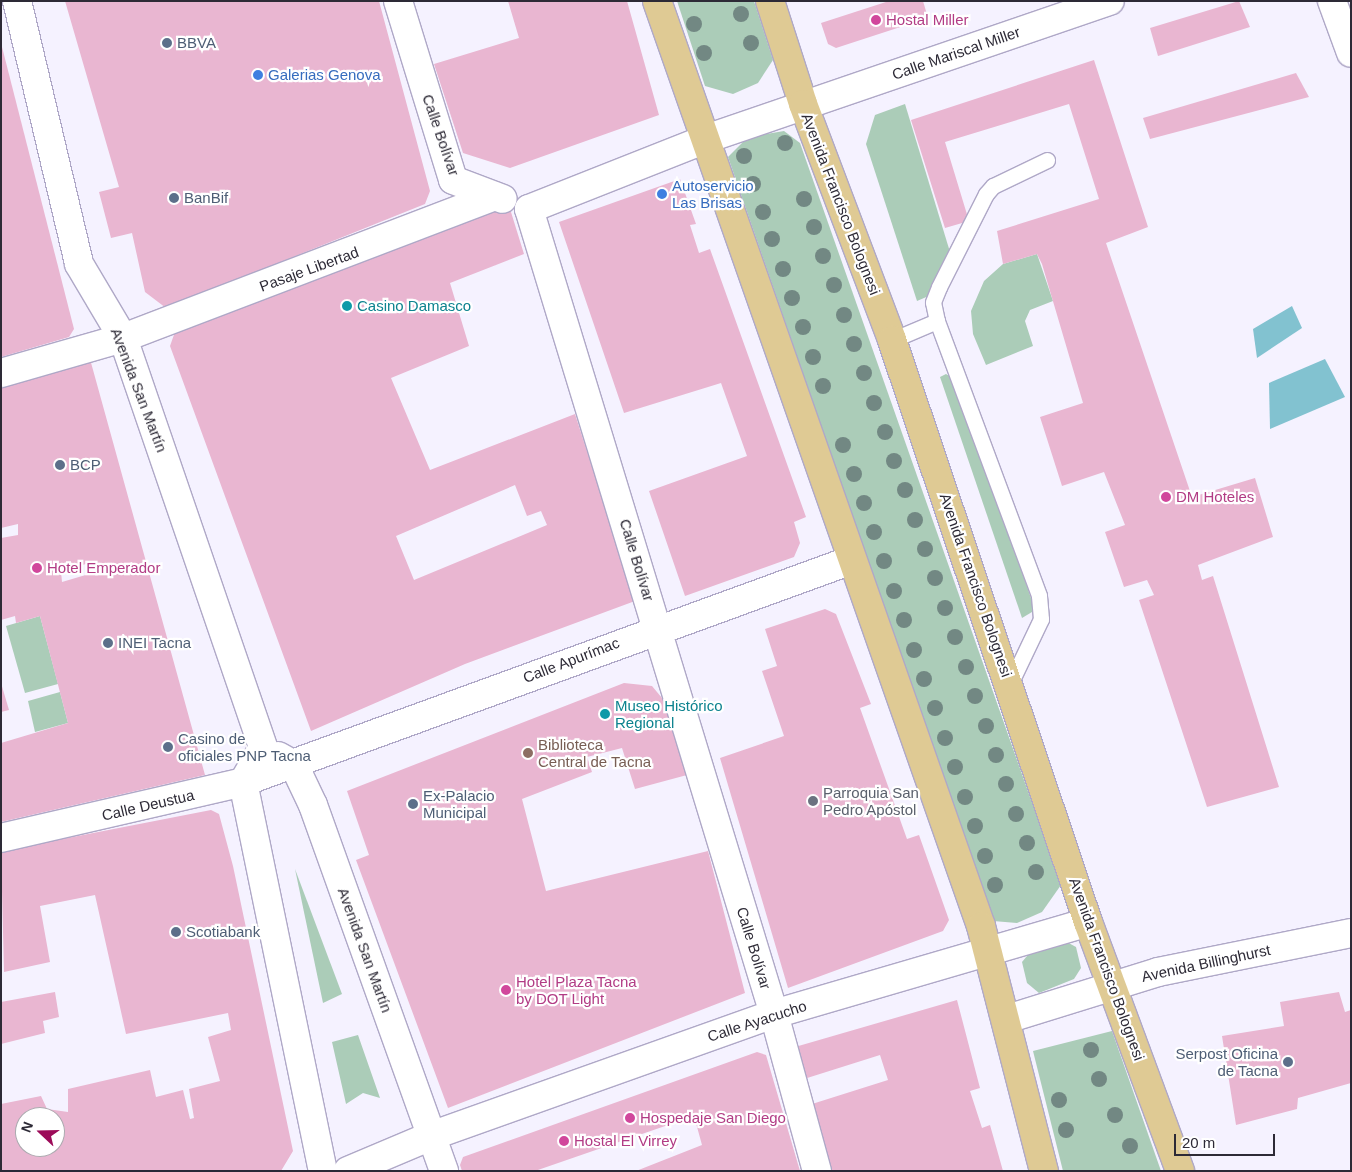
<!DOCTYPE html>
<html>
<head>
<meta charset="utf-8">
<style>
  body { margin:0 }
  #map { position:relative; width:1352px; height:1172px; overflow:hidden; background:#f5f2ff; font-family:Helvetica,sans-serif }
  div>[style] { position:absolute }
  .green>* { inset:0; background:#abccb8 }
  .water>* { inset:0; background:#82c2d0 }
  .building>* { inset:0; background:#e9b6d1 }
  .roads { filter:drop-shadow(1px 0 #afa8c7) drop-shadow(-1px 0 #afa8c7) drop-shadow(0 1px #afa8c7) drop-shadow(0 -1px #afa8c7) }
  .lane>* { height:15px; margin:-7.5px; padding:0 7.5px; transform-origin:7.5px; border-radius:7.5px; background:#fff }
  .street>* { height:28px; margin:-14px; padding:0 14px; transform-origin:14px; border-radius:14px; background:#fff }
  .secondary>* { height:28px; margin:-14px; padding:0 14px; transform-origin:14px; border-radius:14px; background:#fff }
  .primary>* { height:28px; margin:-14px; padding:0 14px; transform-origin:14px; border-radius:14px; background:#dfca94 }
  .trees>* { width:16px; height:16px; margin:-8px; border-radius:50%; background:#728883 }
  .dots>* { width:14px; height:14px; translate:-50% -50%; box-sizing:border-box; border:2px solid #fff; border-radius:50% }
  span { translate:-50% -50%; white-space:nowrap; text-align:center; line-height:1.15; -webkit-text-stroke:4.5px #fff; paint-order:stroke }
  .hotel-label { font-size:15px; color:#b23c85 }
  .left { translate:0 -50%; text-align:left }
  .service-label { font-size:15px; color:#4e5e75 }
  .right { translate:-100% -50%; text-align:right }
  .street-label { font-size:15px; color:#2d2a36 }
  .shop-label { font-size:15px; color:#366cbe }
  .culture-label { font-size:15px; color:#0d838f }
  .education-label { font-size:15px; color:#785e54 }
  .worship-label { font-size:15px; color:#5b616d }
  .frame { position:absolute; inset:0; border:2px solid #2d2a36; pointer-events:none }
  .north { position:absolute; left:15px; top:1107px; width:50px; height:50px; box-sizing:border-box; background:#fff; border:1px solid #abaaaf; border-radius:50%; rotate:291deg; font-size:14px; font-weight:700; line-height:20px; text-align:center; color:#2d2a36 }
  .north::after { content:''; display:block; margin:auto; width:18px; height:22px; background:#9c0b59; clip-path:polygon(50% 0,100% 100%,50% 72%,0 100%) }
  .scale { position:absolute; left:1174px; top:1134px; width:101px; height:22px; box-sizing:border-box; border:2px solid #2d2a36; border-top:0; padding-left:6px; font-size:15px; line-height:18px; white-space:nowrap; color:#2d2a36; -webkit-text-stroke:4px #fff; paint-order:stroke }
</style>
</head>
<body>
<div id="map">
  <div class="green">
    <div style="clip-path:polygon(677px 1px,754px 1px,773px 60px,758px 83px,733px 94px,705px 86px)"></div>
    <div style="clip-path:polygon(905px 104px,950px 252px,931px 295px,917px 301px,866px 144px,875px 115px)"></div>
    <div style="clip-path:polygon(784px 131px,800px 143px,1061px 885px,1042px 912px,1017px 923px,993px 921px,728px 157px,748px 137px)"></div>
    <div style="clip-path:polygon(1037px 254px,1053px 301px,1030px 310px,1025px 321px,1033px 346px,986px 365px,973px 334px,971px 311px,984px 281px,1003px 264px)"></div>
    <div style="clip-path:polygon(946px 374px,956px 380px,1032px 601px,1032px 612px,1022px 618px,940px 377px)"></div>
    <div style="clip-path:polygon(40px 616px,58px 684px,25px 693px,6px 626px)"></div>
    <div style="clip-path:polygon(60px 692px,68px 723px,35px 732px,28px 701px)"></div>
    <div style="clip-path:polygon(295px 869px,342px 994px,323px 1003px)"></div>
    <div style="clip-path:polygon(1063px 940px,1076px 947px,1081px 968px,1074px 979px,1039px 993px,1027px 983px,1022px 962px,1032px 950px)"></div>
    <div style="clip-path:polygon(1112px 1031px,1161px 1171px,1063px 1171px,1033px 1051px)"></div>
    <div style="clip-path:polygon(358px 1035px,380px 1098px,363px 1093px,346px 1104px,332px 1042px)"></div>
  </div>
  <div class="water">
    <div style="clip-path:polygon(1292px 306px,1302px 328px,1257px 358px,1253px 329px)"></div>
    <div style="clip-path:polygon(1325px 359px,1345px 397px,1270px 429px,1269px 383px)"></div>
  </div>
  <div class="building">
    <div style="clip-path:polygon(65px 1px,379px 1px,430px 191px,425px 204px,166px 308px,145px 292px,132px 233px,111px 238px,99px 192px,119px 187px)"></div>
    <div style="clip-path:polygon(508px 1px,627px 1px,659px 115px,510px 168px,463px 153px,434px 64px,519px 38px)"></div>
    <div style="clip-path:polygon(889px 1px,923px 1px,928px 18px,836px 48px,828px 44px,821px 23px)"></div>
    <div style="clip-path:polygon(1239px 1px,1250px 27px,1158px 56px,1150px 28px)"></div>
    <div style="clip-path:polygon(1px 43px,74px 329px,69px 337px,1px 357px)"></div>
    <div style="clip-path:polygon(1094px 60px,1148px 227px,1106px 243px,1192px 497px,1255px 478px,1273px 537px,1198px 565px,1202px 580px,1213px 576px,1279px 787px,1207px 807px,1139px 600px,1154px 595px,1147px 580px,1124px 587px,1105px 532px,1125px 525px,1104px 472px,1062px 486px,1040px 417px,1083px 403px,1042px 264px,1037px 254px,1003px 264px,997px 231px,1099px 199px,1069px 104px,945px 142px,969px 221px,945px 228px,911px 120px)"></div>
    <div style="clip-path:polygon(1296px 73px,1309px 97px,1150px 139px,1143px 118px)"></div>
    <div style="clip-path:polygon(680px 179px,696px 224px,690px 225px,699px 253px,710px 249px,806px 517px,794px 522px,800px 543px,794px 557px,685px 596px,649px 491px,747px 456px,721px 383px,624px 413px,559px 222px)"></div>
    <div style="clip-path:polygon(evenodd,491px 208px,511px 212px,524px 254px,450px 283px,469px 346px,391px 378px,430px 470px,575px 414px,635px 601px,465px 664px,311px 731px,170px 346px,176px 329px,491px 208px,515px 485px,527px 516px,541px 511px,547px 525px,414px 580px,396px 536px,515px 485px)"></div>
    <div style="clip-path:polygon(evenodd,90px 359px,205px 775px,1px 822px,1px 743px,68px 723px,40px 616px,16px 623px,15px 616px,1px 620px,1px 538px,18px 535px,18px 524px,1px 528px,1px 386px,90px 359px,86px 564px,89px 574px,62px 582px,61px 571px,86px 564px)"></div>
    <div style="clip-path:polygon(825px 609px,836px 614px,871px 704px,860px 708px,907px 839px,919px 835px,949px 920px,943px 931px,788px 988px,720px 758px,784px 736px,762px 671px,777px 666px,765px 629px)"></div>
    <div style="clip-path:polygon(1px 683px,9px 710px,1px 712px)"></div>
    <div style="clip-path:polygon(624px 683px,652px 686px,667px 704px,687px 775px,635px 789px,622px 748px,587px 757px,592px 772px,522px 799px,546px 891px,708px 851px,745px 993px,448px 1108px,356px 860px,369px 855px,347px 791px)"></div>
    <div style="clip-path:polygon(evenodd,211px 810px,219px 814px,233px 866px,293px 1151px,281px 1171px,1px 1171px,1px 1104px,41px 1096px,47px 1109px,68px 1112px,68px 1089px,150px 1070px,156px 1097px,183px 1090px,190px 1119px,194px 1118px,189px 1089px,220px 1081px,208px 1037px,231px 1030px,228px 1013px,126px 1034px,95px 895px,40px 906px,50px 962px,4px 972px,1px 851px,211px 810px,25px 1117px,55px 1117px,55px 1147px,25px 1147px,25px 1117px)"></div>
    <div style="clip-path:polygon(55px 992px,59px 1017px,43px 1021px,45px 1033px,1px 1044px,1px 1002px)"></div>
    <div style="clip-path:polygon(1339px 992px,1345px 1012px,1351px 1010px,1351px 1083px,1298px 1098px,1297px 1109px,1236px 1125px,1222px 1036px,1284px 1026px,1280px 1002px)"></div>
    <div style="clip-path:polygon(957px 1000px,980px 1088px,970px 1091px,982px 1128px,990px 1125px,1003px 1171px,831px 1171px,812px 1104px,888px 1080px,880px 1055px,804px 1079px,795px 1047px)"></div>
    <div style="clip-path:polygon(757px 1052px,766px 1055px,800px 1171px,636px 1171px,702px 1145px,694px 1116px,535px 1171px,462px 1171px,460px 1165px,463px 1157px)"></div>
  </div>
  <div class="roads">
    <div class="lane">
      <div style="left:937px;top:321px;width:19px;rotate:-102deg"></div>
      <div style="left:933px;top:302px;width:16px;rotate:-68deg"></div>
      <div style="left:939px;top:287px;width:104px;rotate:-63.2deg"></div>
      <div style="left:986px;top:194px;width:11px;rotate:-49deg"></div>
      <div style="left:993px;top:186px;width:60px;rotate:-25.7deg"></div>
      <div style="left:892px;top:340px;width:49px;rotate:-22.9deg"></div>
      <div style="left:937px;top:321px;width:293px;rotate:69.6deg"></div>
      <div style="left:1039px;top:596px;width:23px;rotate:85deg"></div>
      <div style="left:1041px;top:619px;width:72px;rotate:115.5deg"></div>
    </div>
    <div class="street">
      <div style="left:17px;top:1px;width:270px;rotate:76.7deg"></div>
      <div style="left:79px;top:264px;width:86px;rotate:59.3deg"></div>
      <div style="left:123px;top:338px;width:433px;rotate:71.1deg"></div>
      <div style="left:263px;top:748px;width:39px;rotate:120deg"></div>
      <div style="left:243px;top:782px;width:397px;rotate:78.4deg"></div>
      <div style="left:398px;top:1px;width:187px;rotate:72.9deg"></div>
      <div style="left:453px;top:180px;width:53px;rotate:20.8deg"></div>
      <div style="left:1332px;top:1px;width:55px;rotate:69.9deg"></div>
      <div style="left:529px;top:209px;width:841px;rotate:73.07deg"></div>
      <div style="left:774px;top:1014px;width:163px;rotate:74.7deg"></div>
      <div style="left:529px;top:209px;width:187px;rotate:-21.6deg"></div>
      <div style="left:1px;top:373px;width:127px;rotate:-16deg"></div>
      <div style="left:123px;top:338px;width:397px;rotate:-20.9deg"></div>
      <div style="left:278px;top:756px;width:18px;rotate:29deg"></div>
      <div style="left:294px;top:765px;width:44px;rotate:64.6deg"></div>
      <div style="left:313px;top:805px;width:389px;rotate:70.3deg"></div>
      <div style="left:1px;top:838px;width:248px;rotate:-13deg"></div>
      <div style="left:243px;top:782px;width:645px;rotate:-20.04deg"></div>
      <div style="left:348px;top:1171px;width:90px;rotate:-22.9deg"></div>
      <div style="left:431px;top:1136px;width:364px;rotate:-19.6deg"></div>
      <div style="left:774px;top:1014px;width:327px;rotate:-16.3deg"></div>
    </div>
    <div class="secondary">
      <div style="left:703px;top:140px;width:430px;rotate:-18.9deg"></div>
      <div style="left:1007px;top:1019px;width:158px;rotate:-17.3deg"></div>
      <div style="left:1158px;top:972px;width:197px;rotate:-11.4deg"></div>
    </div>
    <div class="primary">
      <div style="left:657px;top:1px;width:980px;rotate:70.7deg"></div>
      <div style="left:981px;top:926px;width:253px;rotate:75.6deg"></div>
      <div style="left:770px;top:1px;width:108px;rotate:72.2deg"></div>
      <div style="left:803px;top:104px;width:252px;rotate:69.3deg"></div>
      <div style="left:892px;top:340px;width:614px;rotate:71.39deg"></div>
      <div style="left:1088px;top:922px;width:265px;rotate:69.7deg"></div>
    </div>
  </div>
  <div class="trees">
    <div style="left:741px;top:14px"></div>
    <div style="left:694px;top:24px"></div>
    <div style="left:751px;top:43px"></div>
    <div style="left:704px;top:53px"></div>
    <div style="left:785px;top:143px"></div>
    <div style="left:744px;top:156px"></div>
    <div style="left:753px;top:184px"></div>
    <div style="left:804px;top:199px"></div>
    <div style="left:763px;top:212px"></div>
    <div style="left:814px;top:227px"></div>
    <div style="left:772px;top:239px"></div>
    <div style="left:823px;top:256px"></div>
    <div style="left:783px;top:269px"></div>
    <div style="left:834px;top:285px"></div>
    <div style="left:792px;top:298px"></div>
    <div style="left:844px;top:315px"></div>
    <div style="left:803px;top:327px"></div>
    <div style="left:854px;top:344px"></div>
    <div style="left:813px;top:357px"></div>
    <div style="left:864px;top:373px"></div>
    <div style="left:823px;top:386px"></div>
    <div style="left:874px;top:403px"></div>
    <div style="left:885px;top:432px"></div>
    <div style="left:843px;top:445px"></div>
    <div style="left:894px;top:461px"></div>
    <div style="left:854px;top:474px"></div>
    <div style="left:905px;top:490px"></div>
    <div style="left:864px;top:503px"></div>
    <div style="left:915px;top:520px"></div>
    <div style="left:874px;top:532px"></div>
    <div style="left:925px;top:549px"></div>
    <div style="left:884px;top:561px"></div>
    <div style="left:935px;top:578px"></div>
    <div style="left:894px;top:591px"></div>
    <div style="left:945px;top:608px"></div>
    <div style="left:904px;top:620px"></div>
    <div style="left:955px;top:637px"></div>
    <div style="left:914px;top:650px"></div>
    <div style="left:966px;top:667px"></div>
    <div style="left:924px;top:679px"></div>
    <div style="left:975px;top:696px"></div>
    <div style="left:935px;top:708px"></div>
    <div style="left:986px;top:726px"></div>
    <div style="left:945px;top:738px"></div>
    <div style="left:996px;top:755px"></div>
    <div style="left:955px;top:767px"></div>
    <div style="left:1006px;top:784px"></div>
    <div style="left:965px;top:797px"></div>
    <div style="left:1016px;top:814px"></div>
    <div style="left:975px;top:826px"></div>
    <div style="left:1027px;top:843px"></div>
    <div style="left:985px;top:856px"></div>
    <div style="left:1036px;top:872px"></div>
    <div style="left:995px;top:885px"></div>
    <div style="left:1091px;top:1050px"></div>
    <div style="left:1099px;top:1079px"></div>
    <div style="left:1059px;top:1100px"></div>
    <div style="left:1115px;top:1115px"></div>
    <div style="left:1066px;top:1130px"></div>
    <div style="left:1130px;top:1146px"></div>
  </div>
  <div class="dots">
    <div style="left:876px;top:20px;background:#d1479c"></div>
    <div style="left:167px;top:43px;background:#5c6f8a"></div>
    <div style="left:258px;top:75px;background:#3f7fe0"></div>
    <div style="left:662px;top:194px;background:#3f7fe0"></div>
    <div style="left:174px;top:198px;background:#5c6f8a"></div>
    <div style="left:347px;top:306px;background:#0f9aa8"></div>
    <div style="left:60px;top:465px;background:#5c6f8a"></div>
    <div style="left:1166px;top:497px;background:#d1479c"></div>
    <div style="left:37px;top:568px;background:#d1479c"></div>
    <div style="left:108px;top:643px;background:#5c6f8a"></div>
    <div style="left:605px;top:714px;background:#0f9aa8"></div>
    <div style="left:168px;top:747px;background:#5c6f8a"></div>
    <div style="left:528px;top:753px;background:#8d6e63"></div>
    <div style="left:813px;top:801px;background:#6b7280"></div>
    <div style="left:413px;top:804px;background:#5c6f8a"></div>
    <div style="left:176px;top:932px;background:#5c6f8a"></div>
    <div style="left:506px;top:990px;background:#d1479c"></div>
    <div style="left:1288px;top:1062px;background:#5c6f8a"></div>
    <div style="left:630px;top:1118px;background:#d1479c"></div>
    <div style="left:564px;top:1141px;background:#d1479c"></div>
  </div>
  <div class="hotel-label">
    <span class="left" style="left:886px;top:20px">Hostal Miller</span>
    <span class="left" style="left:1176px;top:497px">DM Hoteles</span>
    <span class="left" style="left:47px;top:568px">Hotel Emperador</span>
    <span class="left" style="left:516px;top:990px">Hotel Plaza Tacna<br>by DOT Light</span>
    <span class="left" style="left:640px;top:1118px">Hospedaje San Diego</span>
    <span class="left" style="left:574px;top:1141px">Hostal El Virrey</span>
  </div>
  <div class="service-label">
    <span class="left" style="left:177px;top:43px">BBVA</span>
    <span class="left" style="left:184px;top:198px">BanBif</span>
    <span class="left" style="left:70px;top:465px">BCP</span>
    <span class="left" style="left:118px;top:643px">INEI Tacna</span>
    <span class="left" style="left:178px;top:747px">Casino de<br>oficiales PNP Tacna</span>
    <span class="left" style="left:423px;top:804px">Ex-Palacio<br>Municipal</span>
    <span class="left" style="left:186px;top:932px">Scotiabank</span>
    <span class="right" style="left:1278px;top:1062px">Serpost Oficina<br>de Tacna</span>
  </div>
  <div class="street-label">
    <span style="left:956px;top:53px;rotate:-19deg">Calle Mariscal Miller</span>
    <span style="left:441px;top:135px;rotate:71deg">Calle Bolívar</span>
    <span style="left:841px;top:204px;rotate:69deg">Avenida Francisco Bolognesi</span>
    <span style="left:309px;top:269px;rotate:-20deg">Pasaje Libertad</span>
    <span style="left:139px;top:390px;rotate:69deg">Avenida San Martín</span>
    <span style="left:637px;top:560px;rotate:73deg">Calle Bolívar</span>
    <span style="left:976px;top:585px;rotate:71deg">Avenida Francisco Bolognesi</span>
    <span style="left:571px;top:660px;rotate:-21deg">Calle Apurímac</span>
    <span style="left:148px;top:805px;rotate:-13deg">Calle Deustua</span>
    <span style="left:754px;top:948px;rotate:73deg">Calle Bolívar</span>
    <span style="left:365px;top:950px;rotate:70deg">Avenida San Martín</span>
    <span style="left:1206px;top:963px;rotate:-12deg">Avenida Billinghurst</span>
    <span style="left:1107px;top:969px;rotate:70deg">Avenida Francisco Bolognesi</span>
    <span style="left:757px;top:1021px;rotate:-18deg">Calle Ayacucho</span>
  </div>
  <div class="shop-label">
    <span class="left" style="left:268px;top:75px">Galerias Genova</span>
    <span class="left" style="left:672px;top:194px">Autoservicio<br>Las Brisas</span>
  </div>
  <div class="culture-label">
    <span class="left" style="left:357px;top:306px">Casino Damasco</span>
    <span class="left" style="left:615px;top:714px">Museo Histórico<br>Regional</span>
  </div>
  <div class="education-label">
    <span class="left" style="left:538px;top:753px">Biblioteca<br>Central de Tacna</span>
  </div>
  <div class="worship-label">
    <span class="left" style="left:823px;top:801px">Parroquia San<br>Pedro Apóstol</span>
  </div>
  <div class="frame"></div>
  <div class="north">N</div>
  <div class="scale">20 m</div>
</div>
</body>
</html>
